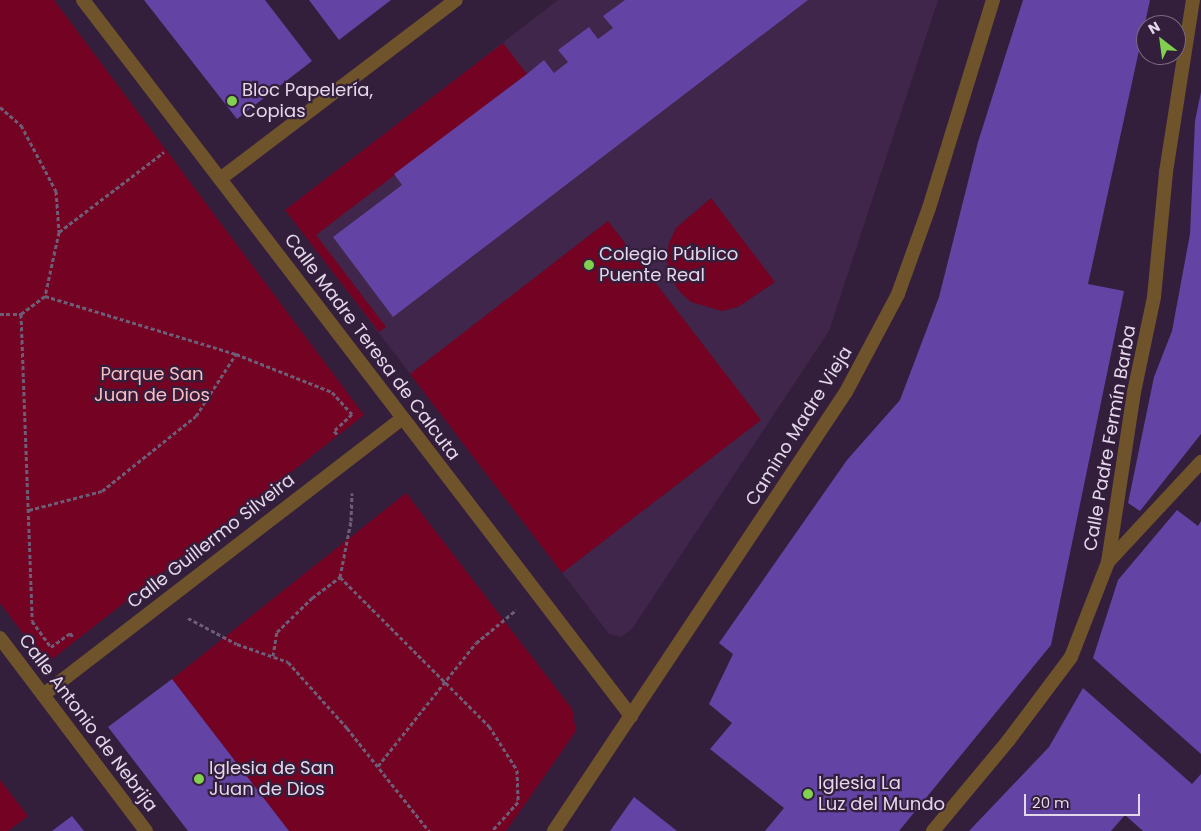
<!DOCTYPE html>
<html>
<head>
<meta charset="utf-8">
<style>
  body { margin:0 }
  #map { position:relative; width:1201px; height:831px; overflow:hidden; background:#331f3c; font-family:Poppins,sans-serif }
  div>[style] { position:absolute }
  .built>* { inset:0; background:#3f264a }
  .green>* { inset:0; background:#740223 }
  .building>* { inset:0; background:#6343a3 }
  .path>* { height:3px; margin-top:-1.5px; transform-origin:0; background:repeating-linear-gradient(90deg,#6e5d76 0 4px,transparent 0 6.5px) }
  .minor>* { height:14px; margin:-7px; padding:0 7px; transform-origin:7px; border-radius:7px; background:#6e532b }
  .dots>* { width:14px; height:14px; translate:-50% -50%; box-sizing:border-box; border:2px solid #331f3c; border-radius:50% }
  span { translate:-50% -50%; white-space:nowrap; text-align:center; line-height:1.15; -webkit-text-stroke:4.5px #331f3c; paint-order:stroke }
  .poi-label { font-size:18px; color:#e4d7ea }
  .left { translate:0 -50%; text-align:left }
  .street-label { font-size:18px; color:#e4d7ea }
  .park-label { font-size:18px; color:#fcbec2 }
  .north { position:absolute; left:1136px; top:15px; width:50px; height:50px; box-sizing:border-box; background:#331f3c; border:1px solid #7a6982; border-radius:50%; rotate:330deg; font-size:14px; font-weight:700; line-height:20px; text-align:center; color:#e4d7ea }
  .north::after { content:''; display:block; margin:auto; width:18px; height:22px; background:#81d050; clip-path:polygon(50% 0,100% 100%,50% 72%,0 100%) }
  .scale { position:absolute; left:1024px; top:794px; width:116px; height:22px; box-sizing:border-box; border:2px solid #e4d7ea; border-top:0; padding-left:6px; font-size:15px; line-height:18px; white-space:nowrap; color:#e4d7ea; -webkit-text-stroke:4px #331f3c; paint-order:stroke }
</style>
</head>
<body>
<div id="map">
  <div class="built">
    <div style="clip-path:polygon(558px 0,938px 0,829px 331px,632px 629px,621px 637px,609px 634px,285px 210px)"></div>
  </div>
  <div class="green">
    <div style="clip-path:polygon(0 0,54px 0,364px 415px,46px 664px,0 603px)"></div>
    <div style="clip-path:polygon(503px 43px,527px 74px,316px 235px,386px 327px,379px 332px,285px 210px)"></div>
    <div style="clip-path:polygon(711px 198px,775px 282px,738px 307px,722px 311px,691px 302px,679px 291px,670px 276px,667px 260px,669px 243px,676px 228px)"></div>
    <div style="clip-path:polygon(608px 221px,761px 420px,562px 573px,410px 374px)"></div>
    <div style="clip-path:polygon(406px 493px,572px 709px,576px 731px,506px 831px,289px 831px,172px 679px)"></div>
    <div style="clip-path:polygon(0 780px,28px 816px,8px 831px,0 831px)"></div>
  </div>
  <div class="building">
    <div style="clip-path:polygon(144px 0,265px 0,312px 61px,237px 119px)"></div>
    <div style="clip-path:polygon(309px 0,391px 0,339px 40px)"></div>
    <div style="clip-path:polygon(625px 0,808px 0,393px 317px,333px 237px,402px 185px,394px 174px,527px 74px,544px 60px,554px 73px,568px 62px,558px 50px,589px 27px,598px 39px,613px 28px,603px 16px)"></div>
    <div style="clip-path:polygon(1023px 0,1150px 0,1088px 284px,1124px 291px,1051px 645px,899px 831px,765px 831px,784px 808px,710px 749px,732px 723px,709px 704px,733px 654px,719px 643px,847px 460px,900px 400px,939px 297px,978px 142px)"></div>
    <div style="clip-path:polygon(1201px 92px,1201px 434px,1140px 511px,1128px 503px,1154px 377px,1172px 331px,1190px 234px,1195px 121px)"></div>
    <div style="clip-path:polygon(1177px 510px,1198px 526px,1201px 521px,1201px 754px,1093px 658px,1118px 580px)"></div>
    <div style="clip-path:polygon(172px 679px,289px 831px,188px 831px,108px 727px)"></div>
    <div style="clip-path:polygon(1083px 688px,1192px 784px,1201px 774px,1201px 831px,1143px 831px,1125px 815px,1111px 831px,969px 831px,1049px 747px)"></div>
    <div style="clip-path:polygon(634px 797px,677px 831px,610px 831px)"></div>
    <div style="clip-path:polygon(72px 816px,84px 831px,52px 831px)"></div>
  </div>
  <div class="path">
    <div style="left:0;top:107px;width:28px;rotate:41deg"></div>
    <div style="left:21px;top:125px;width:75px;rotate:62.1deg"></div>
    <div style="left:56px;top:191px;width:41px;rotate:85.8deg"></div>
    <div style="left:59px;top:232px;width:66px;rotate:102.3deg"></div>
    <div style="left:45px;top:296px;width:200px;rotate:16.9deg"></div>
    <div style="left:236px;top:354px;width:103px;rotate:21.6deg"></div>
    <div style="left:332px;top:392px;width:30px;rotate:48deg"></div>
    <div style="left:352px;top:414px;width:25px;rotate:137deg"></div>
    <div style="left:334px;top:431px;width:6px;rotate:45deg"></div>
    <div style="left:59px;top:232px;width:132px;rotate:-37.3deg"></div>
    <div style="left:0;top:314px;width:21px"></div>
    <div style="left:21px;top:314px;width:307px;rotate:87.9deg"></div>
    <div style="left:32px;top:621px;width:32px;rotate:54deg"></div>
    <div style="left:51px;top:647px;width:24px;rotate:-36deg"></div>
    <div style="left:70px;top:633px;width:5px;rotate:53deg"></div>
    <div style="left:21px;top:314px;width:30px;rotate:-37deg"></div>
    <div style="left:29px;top:510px;width:75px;rotate:-14.6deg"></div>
    <div style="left:102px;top:491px;width:120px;rotate:-38.6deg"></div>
    <div style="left:196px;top:416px;width:74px;rotate:-57.2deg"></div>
    <div style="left:340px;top:577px;width:211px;rotate:45deg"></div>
    <div style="left:489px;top:726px;width:52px;rotate:57.5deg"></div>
    <div style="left:517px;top:770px;width:32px;rotate:88deg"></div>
    <div style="left:518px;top:802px;width:39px;rotate:132deg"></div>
    <div style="left:188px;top:618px;width:55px;rotate:28deg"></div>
    <div style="left:237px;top:644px;width:54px;rotate:19.4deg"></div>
    <div style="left:288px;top:662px;width:89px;rotate:48.2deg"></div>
    <div style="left:347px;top:728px;width:132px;rotate:51.5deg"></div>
    <div style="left:273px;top:656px;width:24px;rotate:-81deg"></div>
    <div style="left:277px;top:632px;width:49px;rotate:-44.2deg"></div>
    <div style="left:312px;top:598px;width:35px;rotate:-37deg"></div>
    <div style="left:340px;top:577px;width:57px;rotate:-78.9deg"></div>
    <div style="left:351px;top:521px;width:28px;rotate:-88deg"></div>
    <div style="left:378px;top:766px;width:157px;rotate:-51.5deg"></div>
    <div style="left:476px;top:643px;width:52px;rotate:-39.5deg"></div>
  </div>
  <div class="minor">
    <div style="left:83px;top:0;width:902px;rotate:52.57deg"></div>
    <div style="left:220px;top:179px;width:296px;rotate:-37.2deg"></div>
    <div style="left:1108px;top:562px;width:137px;rotate:-47.1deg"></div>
    <div style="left:0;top:638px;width:242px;rotate:52.9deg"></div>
    <div style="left:43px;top:695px;width:454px;rotate:-37.6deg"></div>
    <div style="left:554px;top:831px;width:527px;rotate:-56.37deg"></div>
    <div style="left:846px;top:392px;width:111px;rotate:-62deg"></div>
    <div style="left:898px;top:294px;width:91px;rotate:-70.2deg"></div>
    <div style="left:929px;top:208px;width:218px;rotate:-72.9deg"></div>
    <div style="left:933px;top:831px;width:117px;rotate:-50.2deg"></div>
    <div style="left:1008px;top:741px;width:105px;rotate:-53.1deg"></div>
    <div style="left:1071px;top:657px;width:102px;rotate:-68.7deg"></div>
    <div style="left:1108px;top:562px;width:172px;rotate:-81.3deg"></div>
    <div style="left:1134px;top:392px;width:97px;rotate:-78.1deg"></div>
    <div style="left:1154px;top:297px;width:126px;rotate:-84.5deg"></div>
    <div style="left:1166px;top:172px;width:174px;rotate:-81.1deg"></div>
  </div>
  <div class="dots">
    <div style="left:232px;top:101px;background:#81d050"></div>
    <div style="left:589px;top:265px;background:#81d050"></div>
    <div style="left:199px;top:779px;background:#81d050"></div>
    <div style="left:808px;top:794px;background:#81d050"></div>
  </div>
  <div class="poi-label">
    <span class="left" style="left:242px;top:101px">Bloc Papelería,<br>Copias</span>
    <span class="left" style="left:599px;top:265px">Colegio Público<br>Puente Real</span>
    <span class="left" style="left:209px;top:779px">Iglesia de San<br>Juan de Dios</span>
    <span class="left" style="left:818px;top:794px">Iglesia La<br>Luz del Mundo</span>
  </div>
  <div class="street-label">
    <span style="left:372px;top:347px;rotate:53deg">Calle Madre Teresa de Calcuta</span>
    <span style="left:799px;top:426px;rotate:-58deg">Camino Madre Vieja</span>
    <span style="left:1110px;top:438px;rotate:-80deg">Calle Padre Fermín Barba</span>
    <span style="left:211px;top:541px;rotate:-38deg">Calle Guillermo Silveira</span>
    <span style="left:88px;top:723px;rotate:53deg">Calle Antonio de Nebrija</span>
  </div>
  <div class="park-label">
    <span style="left:152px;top:385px">Parque San<br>Juan de Dios</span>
  </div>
  <div class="north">N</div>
  <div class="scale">20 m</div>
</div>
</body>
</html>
